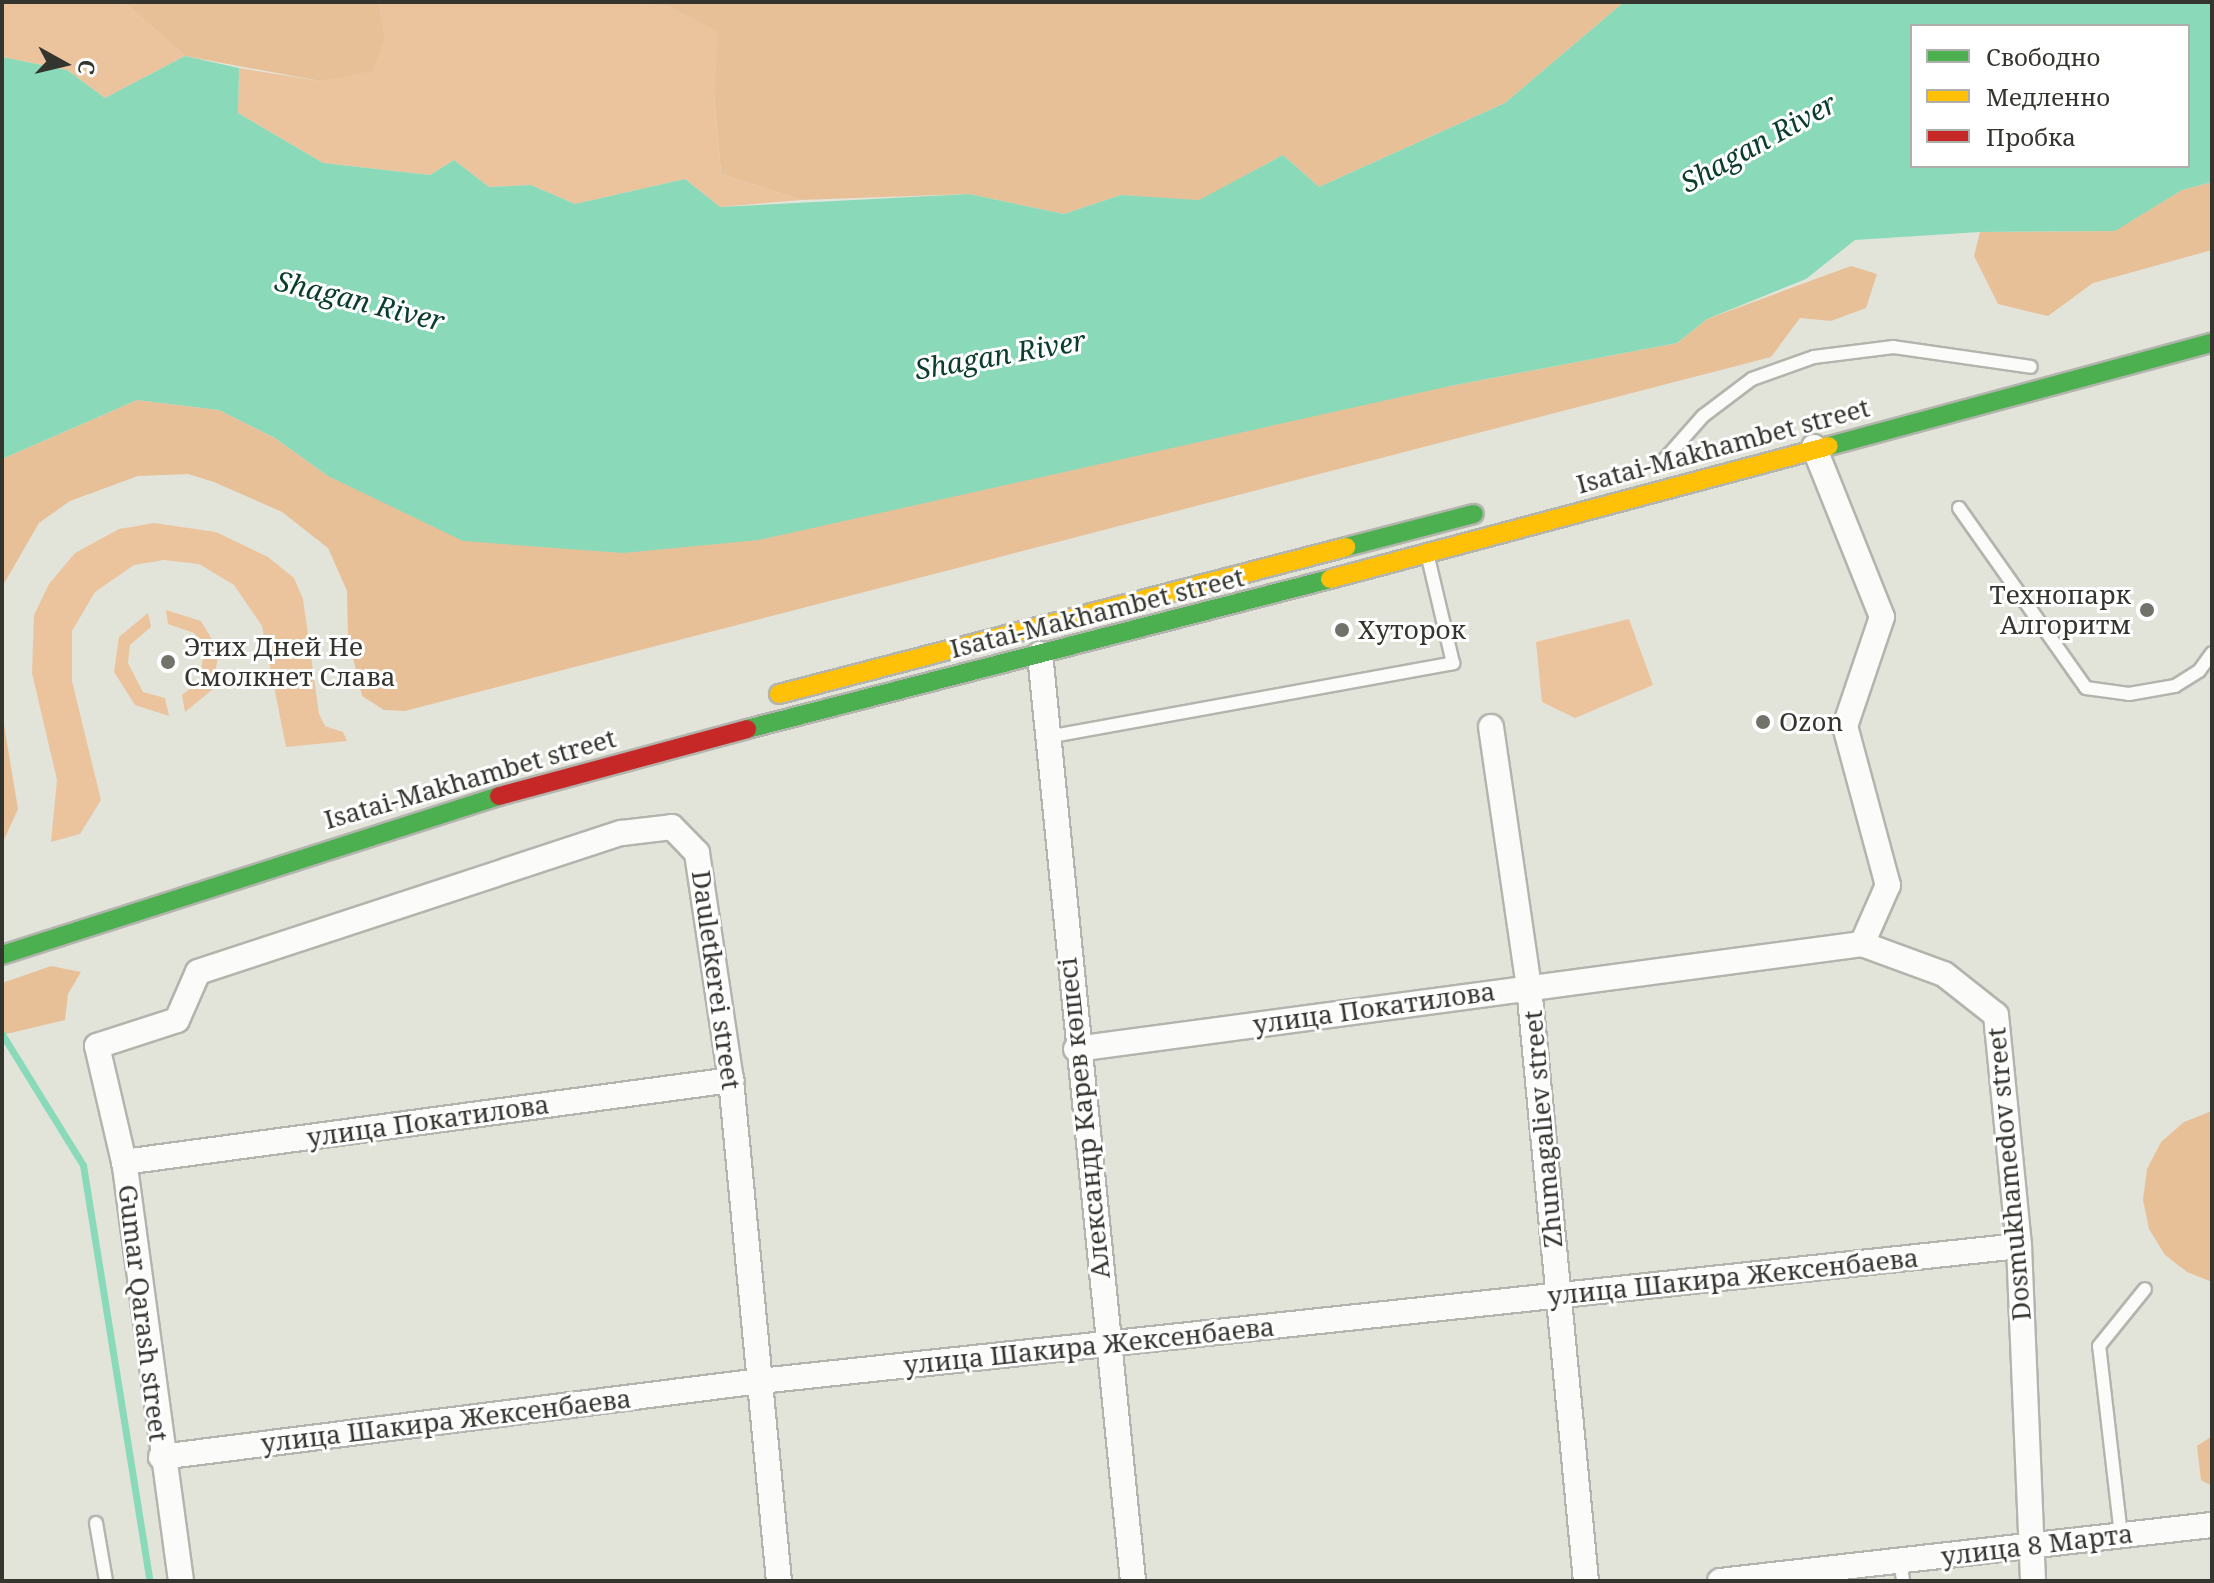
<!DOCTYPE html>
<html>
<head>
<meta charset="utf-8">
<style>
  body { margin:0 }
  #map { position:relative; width:2214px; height:1583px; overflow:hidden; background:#e2e4da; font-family:"Noto Serif",serif }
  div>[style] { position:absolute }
  .green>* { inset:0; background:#ebc49e }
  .forest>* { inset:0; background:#e8c098 }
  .water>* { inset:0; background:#8adaba }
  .stream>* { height:7px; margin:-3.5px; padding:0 3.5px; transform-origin:3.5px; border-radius:3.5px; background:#8adaba }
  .roads { filter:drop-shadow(2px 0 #b3b4ad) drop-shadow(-2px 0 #b3b4ad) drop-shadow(0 2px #b3b4ad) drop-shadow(0 -2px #b3b4ad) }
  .lane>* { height:12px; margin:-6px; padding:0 6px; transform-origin:6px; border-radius:6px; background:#fbfbf9 }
  .street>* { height:24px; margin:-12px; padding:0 12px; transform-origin:12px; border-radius:12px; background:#fbfbf9 }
  .fast>* { height:18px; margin:-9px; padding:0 9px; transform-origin:9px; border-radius:9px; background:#4caf50 }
  .slow>* { height:18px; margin:-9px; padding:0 9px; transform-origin:9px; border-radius:9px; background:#ffc107 }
  .jam>* { height:18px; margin:-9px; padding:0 9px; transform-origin:9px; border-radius:9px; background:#c62828 }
  .dots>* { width:22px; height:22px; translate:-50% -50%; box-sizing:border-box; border:4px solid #fff; border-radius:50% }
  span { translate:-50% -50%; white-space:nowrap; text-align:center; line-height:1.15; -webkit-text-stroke:6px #fff; paint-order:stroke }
  .street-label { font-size:26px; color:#34352e }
  .poi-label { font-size:26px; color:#34352e }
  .right { translate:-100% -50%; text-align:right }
  .left { translate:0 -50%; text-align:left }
  .water-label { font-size:28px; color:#0a3d2d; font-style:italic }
  .frame { position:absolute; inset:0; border:4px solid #34352e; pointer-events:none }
  .legend { position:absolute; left:1910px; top:24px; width:280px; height:144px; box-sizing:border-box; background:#fff; border:2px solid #aeaeab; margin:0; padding:10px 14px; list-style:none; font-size:24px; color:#34352e }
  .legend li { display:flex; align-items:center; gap:16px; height:40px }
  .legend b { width:40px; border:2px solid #aeaeab }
  .north { position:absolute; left:24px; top:24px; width:80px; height:80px; -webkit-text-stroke:6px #fff; paint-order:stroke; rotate:98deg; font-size:22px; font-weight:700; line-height:32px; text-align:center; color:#34352e }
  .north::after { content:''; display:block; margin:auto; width:28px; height:36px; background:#34352e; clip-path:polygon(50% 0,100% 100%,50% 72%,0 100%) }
</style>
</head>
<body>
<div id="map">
  <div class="green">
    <div style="clip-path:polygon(2px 2px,124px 2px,185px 56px,105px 98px,67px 70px,2px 57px)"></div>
    <div style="clip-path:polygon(379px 2px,624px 2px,670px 7px,719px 32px,714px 93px,721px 174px,801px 200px,720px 207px,685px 179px,575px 204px,531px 185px,489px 187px,454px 160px,430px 175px,323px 163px,238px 113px,239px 68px,320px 81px,385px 37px)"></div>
    <div style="clip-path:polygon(154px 523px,216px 532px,268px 557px,294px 578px,303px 599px,319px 714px,325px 726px,343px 732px,347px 741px,286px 747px,262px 626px,234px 585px,199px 564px,164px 560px,134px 565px,95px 592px,72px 631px,72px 681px,101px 800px,80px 834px,51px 842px,57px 780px,32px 673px,34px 615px,49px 584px,75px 553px,119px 529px)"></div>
    <div style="clip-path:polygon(166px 610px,201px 621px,219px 651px,212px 690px,185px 712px,182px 695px,200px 681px,204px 649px,194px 633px,168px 624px)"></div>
    <div style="clip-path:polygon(148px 613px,151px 627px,130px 645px,128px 663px,143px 692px,165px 698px,169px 716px,135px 705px,114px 672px,119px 637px)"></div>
    <div style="clip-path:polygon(1629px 619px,1653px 685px,1575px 718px,1542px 702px,1536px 642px)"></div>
  </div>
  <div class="forest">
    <div style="clip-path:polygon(124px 2px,379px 2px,385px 37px,373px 71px,320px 81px,185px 56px)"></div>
    <div style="clip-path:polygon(624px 2px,1624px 2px,1505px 103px,1319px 187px,1283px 155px,1199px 201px,1121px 195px,1064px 214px,969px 194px,801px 200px,721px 174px,714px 93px,718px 32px,670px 7px)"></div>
    <div style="clip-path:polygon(2212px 182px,2212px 250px,2093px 283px,2048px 316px,1998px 304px,1974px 256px,1980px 232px,2114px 231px,2182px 190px)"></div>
    <div style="clip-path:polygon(1851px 266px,1877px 274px,1866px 308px,1831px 321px,1800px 318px,1771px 357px,405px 711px,384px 710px,362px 696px,348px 636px,347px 591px,328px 548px,282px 512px,214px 482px,188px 474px,138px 476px,70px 501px,39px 523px,2px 587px,2px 459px,137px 400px,219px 410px,275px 438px,328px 476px,1450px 386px,1677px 343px,1707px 319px)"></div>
    <div style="clip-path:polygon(2px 713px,18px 809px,2px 844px)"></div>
    <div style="clip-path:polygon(51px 966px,81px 972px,68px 994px,65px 1020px,2px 1035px,2px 983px)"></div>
    <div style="clip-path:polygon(2212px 1111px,2212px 1282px,2187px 1272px,2165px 1255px,2149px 1229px,2143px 1200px,2147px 1169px,2161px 1142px,2184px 1122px)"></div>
    <div style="clip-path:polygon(2212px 1436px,2212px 1486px,2201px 1480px,2197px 1446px)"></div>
  </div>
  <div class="water">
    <div style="clip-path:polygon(evenodd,1624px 2px,2212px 2px,2212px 182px,2182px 190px,2115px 231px,1980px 232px,1855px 240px,1806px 279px,1707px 319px,1677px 343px,1450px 386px,759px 540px,623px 553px,463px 541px,328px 476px,275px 438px,219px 410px,137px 400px,2px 459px,2px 57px,67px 70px,105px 98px,185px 56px,239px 68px,238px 113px,323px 163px,430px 175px,454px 160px,489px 187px,531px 185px,575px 204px,685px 179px,720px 207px,969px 194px,1064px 214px,1121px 195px,1199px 200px,1283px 155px,1319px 187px,1505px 103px,1624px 2px,1912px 26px,2188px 26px,2188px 166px,1912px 166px,1912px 26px)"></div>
  </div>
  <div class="stream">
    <div style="left:2px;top:1034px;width:154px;rotate:58.3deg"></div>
    <div style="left:83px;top:1165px;width:421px;rotate:80.9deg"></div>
  </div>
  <div class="roads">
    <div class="lane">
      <div style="left:1658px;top:467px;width:68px;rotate:-48.6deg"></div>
      <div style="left:1703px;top:416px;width:61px;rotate:-37.1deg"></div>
      <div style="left:1752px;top:379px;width:66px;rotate:-19.5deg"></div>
      <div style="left:1814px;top:357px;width:80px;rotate:-7.2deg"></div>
      <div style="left:1893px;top:347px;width:139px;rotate:8.2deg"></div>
      <div style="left:1959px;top:508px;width:220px;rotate:54.8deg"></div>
      <div style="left:2086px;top:688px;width:43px;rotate:7.9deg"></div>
      <div style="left:2129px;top:694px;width:47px;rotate:-9.9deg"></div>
      <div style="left:2175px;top:686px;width:28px;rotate:-32deg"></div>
      <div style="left:2199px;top:671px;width:22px;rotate:-54deg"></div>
      <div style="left:1047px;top:737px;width:413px;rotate:-10.3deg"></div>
      <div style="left:1453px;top:663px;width:109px;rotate:-103.3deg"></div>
      <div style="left:96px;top:1523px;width:59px;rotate:80.2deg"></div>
      <div style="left:2121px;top:1535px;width:190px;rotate:-96.6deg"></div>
      <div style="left:2099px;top:1346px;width:73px;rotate:-51.1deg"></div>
      <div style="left:1900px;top:1561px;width:20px;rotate:81deg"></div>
    </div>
    <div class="street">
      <div style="left:1814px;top:447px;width:183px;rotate:68.2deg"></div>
      <div style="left:1882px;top:617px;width:115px;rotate:108.7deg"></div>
      <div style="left:1845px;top:726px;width:165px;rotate:74.9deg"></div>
      <div style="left:1888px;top:885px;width:64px;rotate:113.8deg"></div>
      <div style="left:1040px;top:654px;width:932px;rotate:84.27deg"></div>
      <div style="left:1491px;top:727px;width:263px;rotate:81.7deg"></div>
      <div style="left:1529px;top:987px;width:597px;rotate:84.52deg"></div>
      <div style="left:1076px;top:1049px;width:793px;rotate:-7.61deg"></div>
      <div style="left:1862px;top:944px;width:87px;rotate:20.1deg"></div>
      <div style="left:1944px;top:974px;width:66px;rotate:38.3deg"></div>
      <div style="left:1996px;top:1015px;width:232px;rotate:84.3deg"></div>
      <div style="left:2019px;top:1246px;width:335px;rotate:87.6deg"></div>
      <div style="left:124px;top:1162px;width:613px;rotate:-7.69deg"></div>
      <div style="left:161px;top:1457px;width:604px;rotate:-7.23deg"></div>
      <div style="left:760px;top:1381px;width:1266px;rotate:-6.12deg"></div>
      <div style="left:181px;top:1581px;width:423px;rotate:-97.7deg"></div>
      <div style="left:124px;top:1162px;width:119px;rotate:-103.1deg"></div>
      <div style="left:97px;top:1046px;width:84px;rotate:-18deg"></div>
      <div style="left:177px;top:1020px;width:52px;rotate:-66.4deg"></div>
      <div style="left:198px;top:972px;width:446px;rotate:-18.2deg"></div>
      <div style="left:622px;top:833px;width:50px;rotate:-6.8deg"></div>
      <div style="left:672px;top:827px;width:36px;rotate:46deg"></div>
      <div style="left:697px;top:853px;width:230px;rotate:81.5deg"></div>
      <div style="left:731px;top:1080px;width:503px;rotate:84.53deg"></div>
      <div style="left:1720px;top:1581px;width:495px;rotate:-6.5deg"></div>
    </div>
    <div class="fast">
      <div style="left:1829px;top:446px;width:397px;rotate:-15.1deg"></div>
      <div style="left:1346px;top:547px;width:132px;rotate:-14.5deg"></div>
      <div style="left:747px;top:729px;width:602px;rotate:-14.43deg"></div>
      <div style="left:2px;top:955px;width:522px;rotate:-17.74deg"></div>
    </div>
    <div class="slow">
      <div style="left:1330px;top:579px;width:516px;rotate:-14.92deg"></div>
      <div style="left:779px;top:694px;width:586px;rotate:-14.53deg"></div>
    </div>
    <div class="jam">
      <div style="left:499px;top:796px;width:257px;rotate:-15.1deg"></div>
    </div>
  </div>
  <div class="dots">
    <div style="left:2147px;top:610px;background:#71726a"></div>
    <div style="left:1342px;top:630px;background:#71726a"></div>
    <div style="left:168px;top:662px;background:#71726a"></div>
    <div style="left:1763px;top:722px;background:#71726a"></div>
  </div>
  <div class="street-label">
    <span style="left:1723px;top:446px;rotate:-15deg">Isatai-Makhambet street</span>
    <span style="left:1097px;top:613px;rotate:-14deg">Isatai-Makhambet street</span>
    <span style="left:470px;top:779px;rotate:-16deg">Isatai-Makhambet street</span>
    <span style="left:716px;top:980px;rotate:82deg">Dauletkerei street</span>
    <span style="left:1374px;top:1008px;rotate:-8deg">улица Покатилова</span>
    <span style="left:1084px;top:1118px;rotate:-96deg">Александр Карев көшесі</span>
    <span style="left:428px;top:1121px;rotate:-8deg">улица Покатилова</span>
    <span style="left:1543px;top:1129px;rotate:-95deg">Zhumagaliev street</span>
    <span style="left:2009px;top:1174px;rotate:-95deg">Dosmukhamedov street</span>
    <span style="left:1733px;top:1277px;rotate:-6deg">улица Шакира Жексенбаева</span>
    <span style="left:143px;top:1313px;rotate:83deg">Gumar Qarash street</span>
    <span style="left:1089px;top:1346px;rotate:-6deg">улица Шакира Жексенбаева</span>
    <span style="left:446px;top:1421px;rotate:-7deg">улица Шакира Жексенбаева</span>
    <span style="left:2037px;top:1545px;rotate:-7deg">улица 8 Марта</span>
  </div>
  <div class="poi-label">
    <span class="right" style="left:2131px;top:610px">Технопарк<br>Алгоритм</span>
    <span class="left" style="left:1358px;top:630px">Хуторок</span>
    <span class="left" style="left:184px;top:662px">Этих Дней Не<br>Смолкнет Слава</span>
    <span class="left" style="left:1779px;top:722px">Ozon</span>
  </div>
  <div class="water-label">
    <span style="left:1758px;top:142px;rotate:-29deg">Shagan River</span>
    <span style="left:360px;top:300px;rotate:14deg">Shagan River</span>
    <span style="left:1000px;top:354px;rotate:-10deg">Shagan River</span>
  </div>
  <div class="frame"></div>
  <ul class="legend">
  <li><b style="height:10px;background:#4caf50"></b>Свободно</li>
  <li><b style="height:10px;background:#ffc107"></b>Медленно</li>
  <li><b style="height:10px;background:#c62828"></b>Пробка</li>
  </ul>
  <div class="north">С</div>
</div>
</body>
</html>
